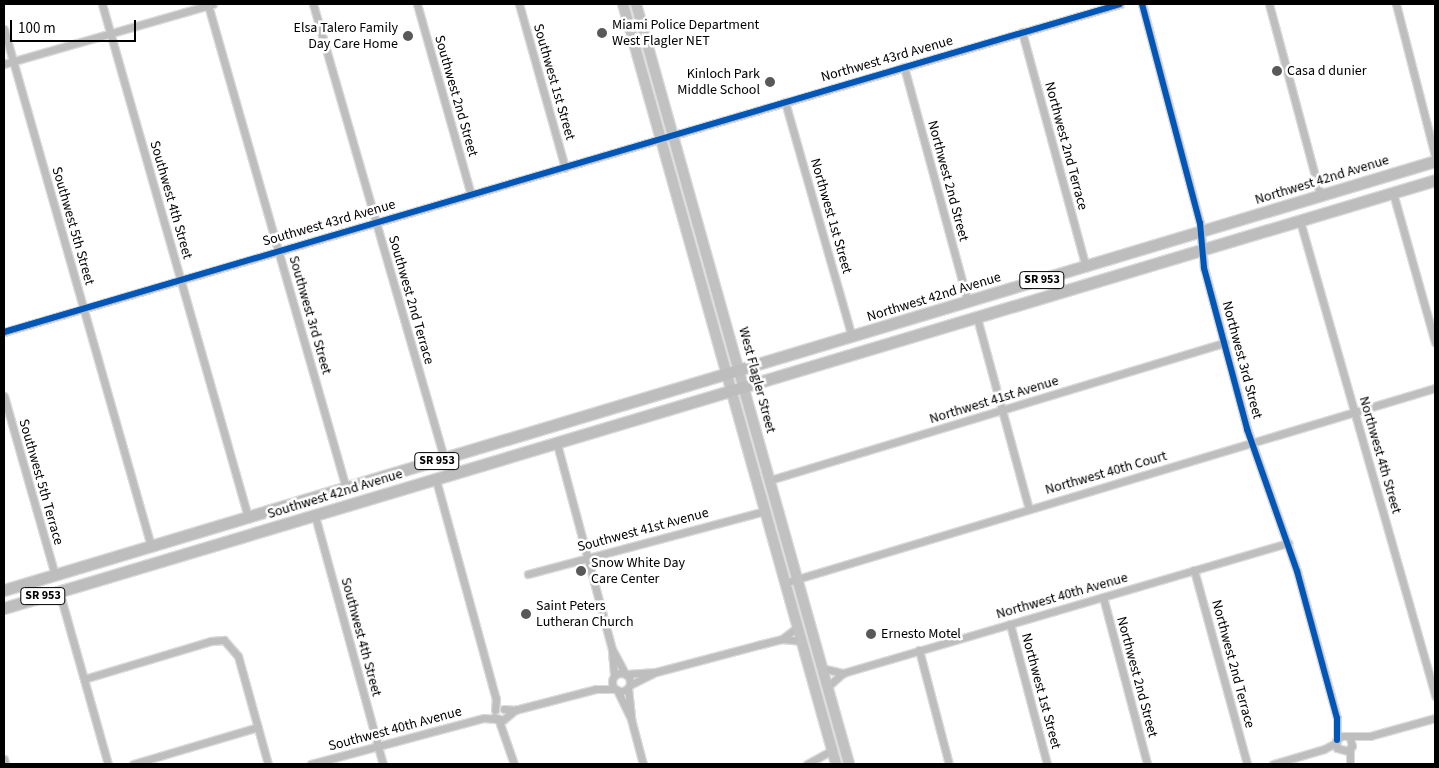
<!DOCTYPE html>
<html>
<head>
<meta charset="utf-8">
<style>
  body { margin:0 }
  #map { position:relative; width:1439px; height:768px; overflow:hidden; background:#fff; font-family:"Source Sans 3",sans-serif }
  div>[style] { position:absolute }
  .roads { filter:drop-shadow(1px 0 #dbdbdb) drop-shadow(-1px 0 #dbdbdb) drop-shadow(0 1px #dbdbdb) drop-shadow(0 -1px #dbdbdb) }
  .street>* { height:7px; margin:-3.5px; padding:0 3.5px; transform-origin:3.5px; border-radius:3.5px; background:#bebebe }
  .street>.ring { margin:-3.5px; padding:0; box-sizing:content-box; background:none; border:7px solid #bebebe; border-radius:50% }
  .secondary>* { height:10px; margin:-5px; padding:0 5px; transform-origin:5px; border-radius:5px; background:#c1c1c1 }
  .primary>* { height:11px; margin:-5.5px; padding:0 5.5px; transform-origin:5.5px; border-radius:5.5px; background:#bdbdbd }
  .cycleway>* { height:6px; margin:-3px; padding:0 3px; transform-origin:3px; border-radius:3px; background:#0057b8 }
  .dots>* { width:14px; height:14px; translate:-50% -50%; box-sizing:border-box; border:2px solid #fff; border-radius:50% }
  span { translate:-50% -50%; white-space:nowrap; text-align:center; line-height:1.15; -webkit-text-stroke:5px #fff; paint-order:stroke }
  .shield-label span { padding:1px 4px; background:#fff; border:1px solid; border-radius:4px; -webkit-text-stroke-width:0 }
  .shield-label { font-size:12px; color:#000; font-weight:700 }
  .poi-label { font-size:14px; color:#000 }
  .left { translate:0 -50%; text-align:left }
  .right { translate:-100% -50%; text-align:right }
  .street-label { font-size:14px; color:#000 }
  .frame { position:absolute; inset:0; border:5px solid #000; pointer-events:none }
  .scale { position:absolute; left:10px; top:20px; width:126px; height:22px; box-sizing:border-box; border:2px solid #000; border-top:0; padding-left:6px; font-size:15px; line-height:18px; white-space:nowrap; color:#000; -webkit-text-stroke:4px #fff; paint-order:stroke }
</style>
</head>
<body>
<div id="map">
  <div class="roads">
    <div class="street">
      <div style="left:102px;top:4px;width:533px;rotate:74.11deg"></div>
      <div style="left:313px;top:4px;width:473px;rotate:73.9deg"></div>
      <div style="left:417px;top:4px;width:198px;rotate:74.2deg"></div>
      <div style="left:519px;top:4px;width:170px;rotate:74.3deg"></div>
      <div style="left:1142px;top:4px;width:227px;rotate:75.2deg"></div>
      <div style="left:1200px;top:223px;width:45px;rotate:84.9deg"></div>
      <div style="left:1204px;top:268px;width:167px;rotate:75deg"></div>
      <div style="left:1247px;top:429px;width:151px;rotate:70.6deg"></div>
      <div style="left:1297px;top:571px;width:152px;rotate:74.8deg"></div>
      <div style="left:1337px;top:718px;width:22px;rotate:90deg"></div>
      <div style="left:1269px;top:4px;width:198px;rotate:75deg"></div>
      <div style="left:1396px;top:4px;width:157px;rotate:75.6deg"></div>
      <div style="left:208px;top:5px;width:502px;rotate:74.05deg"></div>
      <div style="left:4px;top:29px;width:537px;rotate:74.13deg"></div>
      <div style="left:1022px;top:32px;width:244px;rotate:74.8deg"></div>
      <div style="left:4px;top:64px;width:217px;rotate:-16deg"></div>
      <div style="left:904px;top:67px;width:244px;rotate:74.8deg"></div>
      <div style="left:785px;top:102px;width:244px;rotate:74.1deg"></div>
      <div style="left:1393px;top:193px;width:155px;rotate:74.3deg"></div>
      <div style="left:1300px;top:221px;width:494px;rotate:74.1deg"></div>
      <div style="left:977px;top:318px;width:198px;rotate:74.8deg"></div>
      <div style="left:4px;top:332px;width:1163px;rotate:-16.38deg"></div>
      <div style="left:4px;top:396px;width:186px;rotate:74.1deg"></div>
      <div style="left:557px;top:444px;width:212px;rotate:75deg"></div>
      <div style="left:612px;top:649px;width:27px;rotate:62deg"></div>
      <div style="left:436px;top:480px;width:227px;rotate:74.7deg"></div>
      <div style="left:496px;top:699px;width:11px;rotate:95deg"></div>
      <div style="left:770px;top:480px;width:475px;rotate:-16.8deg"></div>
      <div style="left:315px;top:516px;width:257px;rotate:74.7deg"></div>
      <div style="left:1194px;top:570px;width:201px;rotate:74.7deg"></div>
      <div style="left:528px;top:574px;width:245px;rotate:-14.9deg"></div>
      <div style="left:784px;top:583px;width:680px;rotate:-16.68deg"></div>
      <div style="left:59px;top:591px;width:180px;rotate:74.2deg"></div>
      <div style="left:1103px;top:597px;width:173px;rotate:75.2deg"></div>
      <div style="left:1010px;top:624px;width:145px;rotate:75.2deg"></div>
      <div style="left:782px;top:639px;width:18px;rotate:6deg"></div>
      <div style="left:919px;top:650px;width:118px;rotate:75.3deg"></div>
      <div style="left:612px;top:651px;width:24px;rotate:85deg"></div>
      <div style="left:821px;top:668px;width:23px;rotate:13deg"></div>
      <div style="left:843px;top:673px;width:464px;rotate:-16.3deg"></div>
      <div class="ring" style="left:612px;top:673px;width:11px;height:11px"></div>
      <div style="left:627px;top:674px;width:29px;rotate:-4deg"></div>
      <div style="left:656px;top:672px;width:106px;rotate:-14.8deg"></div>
      <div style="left:758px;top:645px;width:25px;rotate:-14deg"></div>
      <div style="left:782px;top:639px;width:18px;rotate:-38deg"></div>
      <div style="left:84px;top:679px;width:133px;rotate:-16.7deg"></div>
      <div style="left:211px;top:641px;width:13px;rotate:-4deg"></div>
      <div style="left:224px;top:640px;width:21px;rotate:49deg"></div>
      <div style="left:238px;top:656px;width:112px;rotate:74.5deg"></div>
      <div style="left:630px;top:685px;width:29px;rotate:-27deg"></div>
      <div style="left:827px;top:687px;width:21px;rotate:-41deg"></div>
      <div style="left:628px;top:688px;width:31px;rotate:84deg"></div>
      <div style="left:617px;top:690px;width:32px;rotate:64deg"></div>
      <div style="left:631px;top:719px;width:47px;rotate:75.1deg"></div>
      <div style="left:504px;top:709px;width:11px;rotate:5deg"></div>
      <div style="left:515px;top:710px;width:84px;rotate:-14.5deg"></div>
      <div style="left:596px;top:689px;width:19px"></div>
      <div style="left:494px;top:717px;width:9px;rotate:18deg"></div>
      <div style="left:503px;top:720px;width:16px;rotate:-40deg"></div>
      <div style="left:499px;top:721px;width:46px;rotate:70.8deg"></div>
      <div style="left:1350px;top:738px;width:8px;rotate:76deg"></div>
      <div style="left:1352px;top:746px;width:6px;rotate:129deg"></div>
      <div style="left:1348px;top:751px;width:11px;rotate:-165deg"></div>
      <div style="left:1337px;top:748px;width:7px;rotate:-98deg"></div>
      <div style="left:1336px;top:741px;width:7px;rotate:-45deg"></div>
      <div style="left:1341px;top:736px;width:29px"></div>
      <div style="left:1370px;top:736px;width:67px;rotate:-15.5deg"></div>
      <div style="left:4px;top:759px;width:5px;rotate:79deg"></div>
      <div style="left:133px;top:764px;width:130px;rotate:-16.5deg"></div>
      <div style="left:311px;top:764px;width:179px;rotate:-14.9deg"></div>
      <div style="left:484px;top:718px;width:12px;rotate:5deg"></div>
      <div style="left:807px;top:764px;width:29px;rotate:-29deg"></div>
      <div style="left:1273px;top:764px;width:53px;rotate:-16.4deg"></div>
      <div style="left:1324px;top:749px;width:13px;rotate:-27deg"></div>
      <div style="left:1350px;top:764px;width:16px;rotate:-90deg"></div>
    </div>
    <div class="secondary">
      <div style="left:623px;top:4px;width:789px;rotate:74.34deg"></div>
      <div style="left:636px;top:4px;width:789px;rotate:74.34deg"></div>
    </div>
    <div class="primary">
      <div style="left:4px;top:590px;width:1494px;rotate:-16.69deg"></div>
      <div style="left:4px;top:608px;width:1494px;rotate:-16.65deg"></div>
    </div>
  </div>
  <div class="cycleway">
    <div style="left:1142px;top:4px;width:227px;rotate:75.2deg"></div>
    <div style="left:1200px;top:223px;width:45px;rotate:84.9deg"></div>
    <div style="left:1204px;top:268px;width:167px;rotate:75deg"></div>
    <div style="left:1247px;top:429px;width:151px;rotate:70.6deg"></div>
    <div style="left:1297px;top:571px;width:152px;rotate:74.8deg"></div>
    <div style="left:1337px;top:718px;width:22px;rotate:90deg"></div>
    <div style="left:4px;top:332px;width:1163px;rotate:-16.38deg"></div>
  </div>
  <div class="dots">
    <div style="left:602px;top:33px;background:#595959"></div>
    <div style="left:408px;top:36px;background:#595959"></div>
    <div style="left:1277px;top:71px;background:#595959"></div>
    <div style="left:770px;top:82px;background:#595959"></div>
    <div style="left:581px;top:571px;background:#595959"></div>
    <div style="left:526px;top:614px;background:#595959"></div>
    <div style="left:871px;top:634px;background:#595959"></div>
  </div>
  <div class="shield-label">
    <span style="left:1042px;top:280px">SR 953</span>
    <span style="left:437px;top:461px">SR 953</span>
    <span style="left:43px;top:596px">SR 953</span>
  </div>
  <div class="poi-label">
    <span class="left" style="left:612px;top:33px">Miami Police Department<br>West Flagler NET</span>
    <span class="right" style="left:398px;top:36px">Elsa Talero Family<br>Day Care Home</span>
    <span class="left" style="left:1287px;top:71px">Casa d dunier</span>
    <span class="right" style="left:760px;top:82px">Kinloch Park<br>Middle School</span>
    <span class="left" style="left:591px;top:571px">Snow White Day<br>Care Center</span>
    <span class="left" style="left:536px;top:614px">Saint Peters<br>Lutheran Church</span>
    <span class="left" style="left:881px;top:634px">Ernesto Motel</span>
  </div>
  <div class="street-label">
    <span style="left:887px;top:59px;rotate:-16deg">Northwest 43rd Avenue</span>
    <span style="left:554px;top:82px;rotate:74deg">Southwest 1st Street</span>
    <span style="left:456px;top:96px;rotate:74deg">Southwest 2nd Street</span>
    <span style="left:1066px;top:146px;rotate:75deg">Northwest 2nd Terrace</span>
    <span style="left:1322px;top:180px;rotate:-17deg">Northwest 42nd Avenue</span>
    <span style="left:948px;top:181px;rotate:75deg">Northwest 2nd Street</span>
    <span style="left:171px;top:200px;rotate:74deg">Southwest 4th Street</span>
    <span style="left:831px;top:216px;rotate:74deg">Northwest 1st Street</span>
    <span style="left:329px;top:223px;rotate:-16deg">Southwest 43rd Avenue</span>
    <span style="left:73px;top:226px;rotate:74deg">Southwest 5th Street</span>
    <span style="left:934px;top:297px;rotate:-17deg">Northwest 42nd Avenue</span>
    <span style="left:411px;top:300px;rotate:74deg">Southwest 2nd Terrace</span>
    <span style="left:310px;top:315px;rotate:74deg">Southwest 3rd Street</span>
    <span style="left:1242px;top:360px;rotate:75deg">Northwest 3rd Street</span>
    <span style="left:757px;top:380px;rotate:75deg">West Flagler Street</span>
    <span style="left:994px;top:400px;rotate:-17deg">Northwest 41st Avenue</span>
    <span style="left:1380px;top:455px;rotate:74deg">Northwest 4th Street</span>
    <span style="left:1106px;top:473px;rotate:-16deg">Northwest 40th Court</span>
    <span style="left:41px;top:482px;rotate:74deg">Southwest 5th Terrace</span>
    <span style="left:335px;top:494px;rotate:-17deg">Southwest 42nd Avenue</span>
    <span style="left:643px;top:530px;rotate:-15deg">Southwest 41st Avenue</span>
    <span style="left:1062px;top:596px;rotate:-16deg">Northwest 40th Avenue</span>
    <span style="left:361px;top:637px;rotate:75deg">Southwest 4th Street</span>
    <span style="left:1233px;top:664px;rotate:75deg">Northwest 2nd Terrace</span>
    <span style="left:1137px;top:677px;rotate:75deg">Northwest 2nd Street</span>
    <span style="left:1041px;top:691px;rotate:75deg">Northwest 1st Street</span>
    <span style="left:395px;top:729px;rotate:-15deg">Southwest 40th Avenue</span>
  </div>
  <div class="frame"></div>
  <div class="scale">100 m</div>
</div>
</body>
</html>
